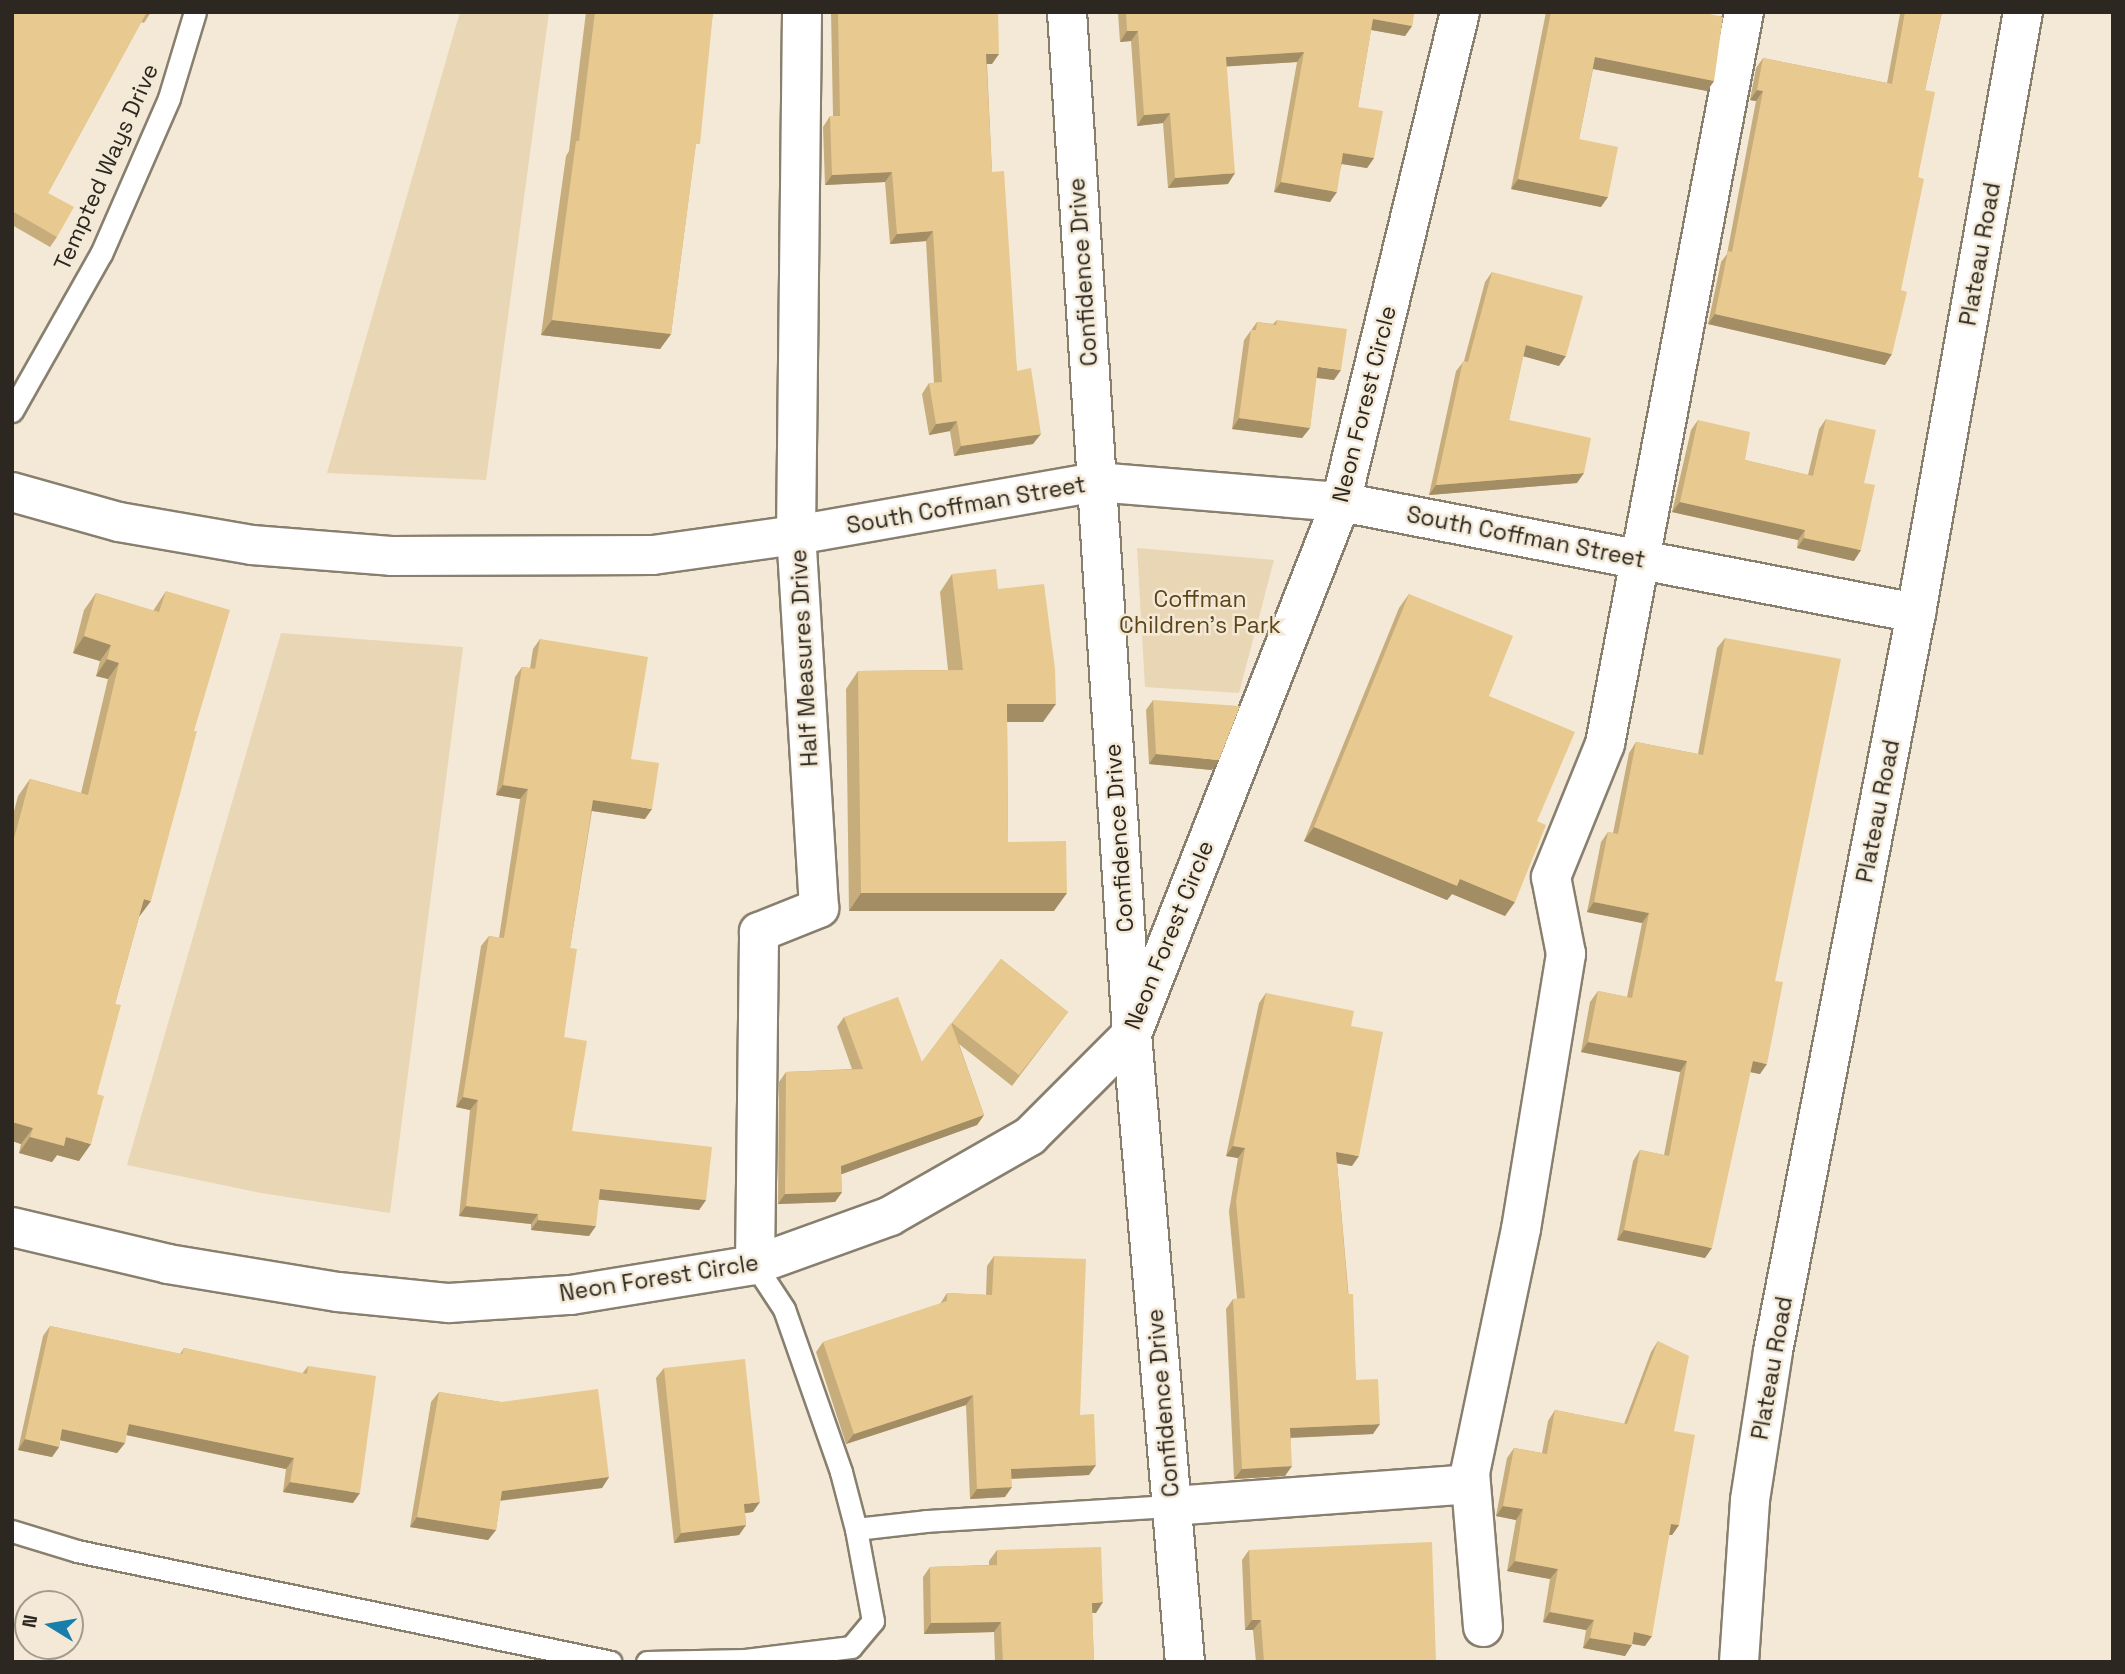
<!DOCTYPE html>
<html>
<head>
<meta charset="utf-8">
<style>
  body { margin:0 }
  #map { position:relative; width:2125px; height:1674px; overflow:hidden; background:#f3e9d6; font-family:"Space Grotesk",sans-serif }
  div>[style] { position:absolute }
  .green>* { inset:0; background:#e9d6b5 }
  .roads { filter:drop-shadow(2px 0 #887f6e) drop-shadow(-2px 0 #887f6e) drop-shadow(0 2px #887f6e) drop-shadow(0 -2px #887f6e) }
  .service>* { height:21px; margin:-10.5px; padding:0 10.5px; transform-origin:10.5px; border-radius:10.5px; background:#fff }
  .minor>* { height:38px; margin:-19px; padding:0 19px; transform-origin:19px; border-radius:19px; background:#fff }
  .tertiary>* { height:38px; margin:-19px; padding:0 19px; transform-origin:19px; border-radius:19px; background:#fff }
  .wall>* { inset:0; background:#c8ad7c }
  .shaded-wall>* { inset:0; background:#a28d65 }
  .building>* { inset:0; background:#e8c990 }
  span { translate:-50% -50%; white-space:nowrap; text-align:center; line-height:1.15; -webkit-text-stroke:5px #f3e9d6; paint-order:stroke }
  .street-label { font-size:23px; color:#2c2821 }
  .park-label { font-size:23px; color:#5b4519 }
  .frame { position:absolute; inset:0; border:14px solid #2c2821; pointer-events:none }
  .north { position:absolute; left:14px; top:1590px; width:70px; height:70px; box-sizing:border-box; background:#f3e9d6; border:2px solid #a39c8e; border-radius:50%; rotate:281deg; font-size:19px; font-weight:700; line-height:28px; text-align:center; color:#2c2821 }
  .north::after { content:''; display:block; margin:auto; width:24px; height:32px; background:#197faa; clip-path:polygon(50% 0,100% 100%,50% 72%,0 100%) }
</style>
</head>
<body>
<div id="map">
  <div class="green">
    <div style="clip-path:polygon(460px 12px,549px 12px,486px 480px,327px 473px)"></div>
    <div style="clip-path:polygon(1137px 548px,1274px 560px,1239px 693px,1145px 687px)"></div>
    <div style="clip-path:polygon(281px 633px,463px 647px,390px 1213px,261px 1193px,127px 1165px)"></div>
  </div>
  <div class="roads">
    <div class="service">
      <div style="left:12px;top:411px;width:180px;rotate:-60.5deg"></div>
      <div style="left:101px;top:254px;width:170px;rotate:-66.4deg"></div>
      <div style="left:169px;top:98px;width:90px;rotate:-73.2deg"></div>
      <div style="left:755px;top:1265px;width:53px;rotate:56.6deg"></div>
      <div style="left:784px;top:1309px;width:173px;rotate:70.7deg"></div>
      <div style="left:841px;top:1472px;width:59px;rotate:75.3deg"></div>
      <div style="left:12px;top:1531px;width:68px;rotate:17.1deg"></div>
      <div style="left:77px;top:1551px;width:545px;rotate:11.74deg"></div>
      <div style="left:647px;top:1662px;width:98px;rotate:-1.2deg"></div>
      <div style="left:745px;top:1660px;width:107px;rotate:-7deg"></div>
      <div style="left:851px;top:1647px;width:34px;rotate:-50deg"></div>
      <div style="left:873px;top:1621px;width:94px;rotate:-100.5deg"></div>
      <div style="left:856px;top:1529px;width:70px;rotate:-6.5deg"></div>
      <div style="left:926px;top:1521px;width:246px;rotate:-3.5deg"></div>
    </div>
    <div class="minor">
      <div style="left:1067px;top:12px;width:1024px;rotate:86.36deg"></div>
      <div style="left:1132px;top:1034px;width:630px;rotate:85.18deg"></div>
      <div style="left:12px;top:492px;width:111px;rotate:15.7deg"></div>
      <div style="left:119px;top:522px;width:135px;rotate:9.8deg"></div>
      <div style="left:252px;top:545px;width:139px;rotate:4.5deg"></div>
      <div style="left:391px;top:556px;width:262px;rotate:-0.2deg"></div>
      <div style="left:653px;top:555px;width:144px;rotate:-8deg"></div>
      <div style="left:796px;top:535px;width:305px;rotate:-10deg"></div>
      <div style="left:1096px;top:482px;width:246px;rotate:4.7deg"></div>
      <div style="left:1341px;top:502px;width:586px;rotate:10.93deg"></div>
      <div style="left:12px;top:1227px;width:160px;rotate:13.3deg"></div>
      <div style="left:168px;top:1264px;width:172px;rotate:9.4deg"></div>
      <div style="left:338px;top:1292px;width:112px;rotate:5.7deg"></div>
      <div style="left:449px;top:1303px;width:122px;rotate:-3.8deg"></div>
      <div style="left:571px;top:1295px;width:186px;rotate:-9.3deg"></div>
      <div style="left:755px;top:1265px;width:144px;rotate:-19.9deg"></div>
      <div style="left:890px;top:1216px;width:161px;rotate:-29.7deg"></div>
      <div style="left:1030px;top:1136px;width:144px;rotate:-45deg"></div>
      <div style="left:1132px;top:1034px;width:572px;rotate:-68.55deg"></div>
      <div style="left:1341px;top:502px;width:504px;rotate:-76.35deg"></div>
      <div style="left:755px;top:1265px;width:333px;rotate:-89.3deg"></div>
      <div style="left:759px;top:932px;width:65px;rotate:-21.8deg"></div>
      <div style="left:819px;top:908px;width:374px;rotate:-93.5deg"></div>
      <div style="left:796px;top:535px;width:523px;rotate:-89.34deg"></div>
      <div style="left:1172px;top:1506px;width:299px;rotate:-4.2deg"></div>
      <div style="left:1483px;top:1627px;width:155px;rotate:-94.8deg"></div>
      <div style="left:1470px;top:1473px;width:249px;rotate:-78.2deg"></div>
      <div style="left:1521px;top:1229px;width:279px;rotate:-80.7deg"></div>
      <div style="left:1566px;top:954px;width:78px;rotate:-101deg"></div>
      <div style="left:1551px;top:877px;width:144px;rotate:-67.9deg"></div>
      <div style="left:1605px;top:744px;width:745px;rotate:-79.25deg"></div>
    </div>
    <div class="tertiary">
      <div style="left:1739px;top:1662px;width:162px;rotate:-86.1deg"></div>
      <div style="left:1750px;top:1500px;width:151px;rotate:-81.2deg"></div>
      <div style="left:1773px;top:1351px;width:752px;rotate:-79.03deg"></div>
      <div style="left:1916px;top:613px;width:610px;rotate:-79.91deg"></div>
    </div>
  </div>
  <div class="wall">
    <div style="clip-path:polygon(12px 12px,151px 12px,144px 23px,141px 22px,48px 193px,57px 237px,50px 247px,12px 225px)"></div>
    <div style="clip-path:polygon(586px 12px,713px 12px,671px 334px,660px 349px,541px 335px,566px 156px,569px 151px)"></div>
    <div style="clip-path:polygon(831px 12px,998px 12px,992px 64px,987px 64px,992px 172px,1017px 371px,1033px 444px,954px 456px,950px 431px,929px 435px,922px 394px,929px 383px,934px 383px,926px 241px,890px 244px,885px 182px,825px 185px,823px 127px,830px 116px,833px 116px)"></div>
    <div style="clip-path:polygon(1118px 12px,1414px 12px,1412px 26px,1405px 36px,1371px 30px,1358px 107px,1374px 158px,1367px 168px,1342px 164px,1330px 202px,1274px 192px,1297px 62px,1227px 66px,1228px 184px,1168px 188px,1163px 123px,1137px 126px,1131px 41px,1120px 42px)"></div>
    <div style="clip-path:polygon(1546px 12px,1700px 12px,1714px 81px,1707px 91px,1593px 69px,1579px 139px,1601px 207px,1511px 189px)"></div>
    <div style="clip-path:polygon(1891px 12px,1942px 12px,1925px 90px,1918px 177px,1885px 365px,1708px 324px,1721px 262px,1727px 254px,1756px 101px,1750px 100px,1756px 68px,1763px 58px,1887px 83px,1900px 14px)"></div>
    <div style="clip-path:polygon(1492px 272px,1559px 366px,1523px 356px,1509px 420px,1577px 483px,1429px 495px,1456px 371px,1464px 361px,1485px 282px)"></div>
    <div style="clip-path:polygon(1277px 320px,1334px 380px,1316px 378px,1310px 428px,1302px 438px,1232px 429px,1244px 340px,1257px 322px,1273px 324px)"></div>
    <div style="clip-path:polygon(1826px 419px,1864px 483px,1854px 561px,1797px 548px,1798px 540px,1672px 512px,1691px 430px,1698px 420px,1745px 460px,1808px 475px,1819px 429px)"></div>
    <div style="clip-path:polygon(952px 574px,998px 589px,1043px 722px,1007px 722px,1008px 842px,1054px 911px,849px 911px,846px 689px,858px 671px,948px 670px,940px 592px)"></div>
    <div style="clip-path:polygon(166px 591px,139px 917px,115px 1004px,79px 1161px,57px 1155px,52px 1162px,19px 1153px,21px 1144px,12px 1141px,12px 819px,18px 796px,30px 779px,81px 793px,108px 679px,96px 676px,100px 661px,73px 653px,84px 610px,96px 593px,153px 611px)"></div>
    <div style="clip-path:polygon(1409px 594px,1489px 696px,1537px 821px,1505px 916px,1452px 894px,1447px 900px,1304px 841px,1399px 608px)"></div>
    <div style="clip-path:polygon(1725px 638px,1775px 981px,1760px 1074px,1750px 1072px,1705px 1258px,1617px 1240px,1633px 1161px,1640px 1150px,1664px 1155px,1680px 1072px,1581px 1052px,1590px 1002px,1598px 991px,1627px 997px,1642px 923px,1587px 912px,1601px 842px,1608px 832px,1613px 833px,1629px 753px,1636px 742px,1698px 754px,1717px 648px)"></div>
    <div style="clip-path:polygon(540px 639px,631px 759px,645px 819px,592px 811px,570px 948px,564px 1037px,572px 1131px,706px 1200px,699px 1210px,599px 1199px,589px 1236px,531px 1230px,531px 1224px,459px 1216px,470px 1110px,456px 1107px,481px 946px,489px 936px,499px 938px,520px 799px,496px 795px,515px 677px,522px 667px,530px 668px,533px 649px)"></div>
    <div style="clip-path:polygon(1153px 700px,1212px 770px,1149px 764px,1146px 710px)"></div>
    <div style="clip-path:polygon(1001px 959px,1068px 1012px,1012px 1086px,959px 1044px,984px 1115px,977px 1125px,841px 1174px,842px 1192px,835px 1202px,778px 1204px,779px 1082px,786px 1072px,852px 1069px,837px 1027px,844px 1017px,922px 1062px)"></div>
    <div style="clip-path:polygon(1266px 993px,1351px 1026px,1352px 1166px,1337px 1163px,1356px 1380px,1373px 1434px,1291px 1438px,1285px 1476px,1234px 1479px,1226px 1309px,1233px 1299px,1237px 1299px,1229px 1211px,1238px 1158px,1226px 1156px,1259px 1003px)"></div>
    <div style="clip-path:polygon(994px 1256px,1080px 1415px,1089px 1475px,1011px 1479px,1005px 1497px,970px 1499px,966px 1405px,846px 1444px,816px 1352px,823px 1342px,940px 1304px,947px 1293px,986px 1295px,987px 1266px)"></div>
    <div style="clip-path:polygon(50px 1326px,180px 1354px,184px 1348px,302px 1374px,308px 1366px,353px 1503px,283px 1492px,286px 1469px,126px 1435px,125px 1443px,117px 1453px,60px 1440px,59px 1447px,52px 1457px,18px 1450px,43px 1336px)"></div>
    <div style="clip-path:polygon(1658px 1341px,1674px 1431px,1679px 1525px,1672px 1535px,1669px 1535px,1645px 1646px,1632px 1644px,1625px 1656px,1583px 1648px,1586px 1630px,1543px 1622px,1550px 1579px,1507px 1571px,1516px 1520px,1496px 1516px,1507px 1458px,1514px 1448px,1542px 1453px,1548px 1421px,1555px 1410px,1624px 1424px,1651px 1352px)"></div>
    <div style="clip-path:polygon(664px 1368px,753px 1512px,745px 1513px,746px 1525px,739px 1535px,674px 1543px,656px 1378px)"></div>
    <div style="clip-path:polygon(439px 1392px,501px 1402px,609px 1477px,602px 1488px,500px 1501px,496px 1530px,488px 1540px,410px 1527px,431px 1402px)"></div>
    <div style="clip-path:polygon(997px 1550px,1096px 1613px,1092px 1613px,1094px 1662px,995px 1662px,994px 1632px,924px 1634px,923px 1577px,930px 1567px,989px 1565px,989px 1561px)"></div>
    <div style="clip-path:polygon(1249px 1550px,1436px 1662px,1256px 1662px,1253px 1630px,1245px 1630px,1242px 1560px)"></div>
  </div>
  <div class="shaded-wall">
    <div style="clip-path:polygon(1373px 19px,1412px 26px,1405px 36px,1366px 29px)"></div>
    <div style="clip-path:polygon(1127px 31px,1138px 31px,1131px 41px,1120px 42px)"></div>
    <div style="clip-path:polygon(1304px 52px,1297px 62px,1219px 67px,1226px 57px)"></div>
    <div style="clip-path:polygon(986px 54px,999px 54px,992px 64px,979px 64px)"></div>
    <div style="clip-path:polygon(1595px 57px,1714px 81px,1707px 91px,1588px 68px)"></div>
    <div style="clip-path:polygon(1757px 90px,1763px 91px,1756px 101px,1750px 100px)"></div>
    <div style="clip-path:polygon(1170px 113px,1163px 123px,1137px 126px,1144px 115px)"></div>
    <div style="clip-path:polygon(1343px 153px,1374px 158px,1367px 168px,1336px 163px)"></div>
    <div style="clip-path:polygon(892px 172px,885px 182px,825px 185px,832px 175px)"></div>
    <div style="clip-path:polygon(1235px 173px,1228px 184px,1168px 188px,1175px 178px)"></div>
    <div style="clip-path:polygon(1518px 179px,1608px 197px,1601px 207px,1511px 189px)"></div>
    <div style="clip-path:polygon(1281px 182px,1337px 192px,1330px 202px,1274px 192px)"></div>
    <div style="clip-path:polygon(933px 231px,926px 241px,890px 244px,897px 234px)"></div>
    <div style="clip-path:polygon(1715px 314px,1892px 354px,1885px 365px,1708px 324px)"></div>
    <div style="clip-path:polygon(552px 320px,671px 334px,660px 349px,541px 335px)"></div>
    <div style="clip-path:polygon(1526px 345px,1566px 356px,1559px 366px,1519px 355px)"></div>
    <div style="clip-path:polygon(1318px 367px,1341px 370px,1334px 380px,1311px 377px)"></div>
    <div style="clip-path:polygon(1239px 418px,1310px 428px,1302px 438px,1232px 429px)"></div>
    <div style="clip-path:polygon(957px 421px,950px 431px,929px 435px,936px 424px)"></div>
    <div style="clip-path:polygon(1041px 434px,1033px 444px,954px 456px,961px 446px)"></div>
    <div style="clip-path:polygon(1584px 473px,1577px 483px,1429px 495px,1436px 485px)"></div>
    <div style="clip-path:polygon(1680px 502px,1805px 530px,1798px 540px,1672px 512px)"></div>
    <div style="clip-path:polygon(1804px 538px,1861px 550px,1854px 561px,1797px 548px)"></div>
    <div style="clip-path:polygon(84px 636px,111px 645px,100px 661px,73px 653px)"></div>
    <div style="clip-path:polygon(107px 659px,119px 663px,108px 679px,96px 676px)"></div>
    <div style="clip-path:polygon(1007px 704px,1056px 704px,1043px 722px,994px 722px)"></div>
    <div style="clip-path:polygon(1156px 754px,1219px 760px,1212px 770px,1149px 764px)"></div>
    <div style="clip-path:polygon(503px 785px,528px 789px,520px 799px,496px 795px)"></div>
    <div style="clip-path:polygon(593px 800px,652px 809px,645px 819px,586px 810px)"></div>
    <div style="clip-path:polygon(1314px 827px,1460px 879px,1515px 902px,1505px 916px,1452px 894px,1447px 900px,1304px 841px)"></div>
    <div style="clip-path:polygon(861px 893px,1067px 893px,1054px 911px,849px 911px)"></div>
    <div style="clip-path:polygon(144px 899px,151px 901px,139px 917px,132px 915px)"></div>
    <div style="clip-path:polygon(1594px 902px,1649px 913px,1642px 923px,1587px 912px)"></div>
    <div style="clip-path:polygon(1588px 1042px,1687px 1061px,1680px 1072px,1581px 1052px)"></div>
    <div style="clip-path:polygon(1753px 1061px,1767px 1064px,1760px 1074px,1745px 1071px)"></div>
    <div style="clip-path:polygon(463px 1097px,478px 1100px,470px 1110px,456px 1107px)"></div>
    <div style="clip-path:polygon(984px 1115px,977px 1125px,834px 1177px,841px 1166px)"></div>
    <div style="clip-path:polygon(12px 1122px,33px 1128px,21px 1144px,12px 1141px)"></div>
    <div style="clip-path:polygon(30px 1137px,66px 1137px,91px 1144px,79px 1161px,57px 1155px,52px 1162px,19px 1153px)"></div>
    <div style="clip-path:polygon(1233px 1146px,1245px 1148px,1238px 1158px,1226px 1156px)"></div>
    <div style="clip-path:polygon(1336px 1152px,1359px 1156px,1352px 1166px,1329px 1162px)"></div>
    <div style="clip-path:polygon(600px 1189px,706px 1200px,699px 1210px,593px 1199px)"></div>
    <div style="clip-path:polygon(842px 1192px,835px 1202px,778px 1204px,785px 1194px)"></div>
    <div style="clip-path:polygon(466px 1206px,538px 1214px,531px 1224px,459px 1216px)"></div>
    <div style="clip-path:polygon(538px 1220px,596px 1226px,589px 1236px,531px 1230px)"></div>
    <div style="clip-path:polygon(1624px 1230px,1712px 1248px,1705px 1258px,1617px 1240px)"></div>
    <div style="clip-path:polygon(973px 1395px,966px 1405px,846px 1444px,854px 1434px)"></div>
    <div style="clip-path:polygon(129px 1424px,294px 1458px,286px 1469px,122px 1434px)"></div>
    <div style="clip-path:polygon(1380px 1424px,1373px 1434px,1283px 1438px,1290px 1428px)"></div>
    <div style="clip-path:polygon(62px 1429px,125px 1443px,117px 1453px,55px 1439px)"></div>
    <div style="clip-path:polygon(25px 1439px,59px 1447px,52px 1457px,18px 1450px)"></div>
    <div style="clip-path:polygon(1096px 1465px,1089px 1475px,1004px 1479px,1011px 1469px)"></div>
    <div style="clip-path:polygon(1292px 1466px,1285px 1476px,1234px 1479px,1242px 1469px)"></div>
    <div style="clip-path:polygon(609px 1477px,602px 1488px,495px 1501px,502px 1491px)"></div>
    <div style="clip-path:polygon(290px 1482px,360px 1493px,353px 1503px,283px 1492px)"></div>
    <div style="clip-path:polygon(1012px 1487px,1005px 1497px,970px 1499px,977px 1489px)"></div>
    <div style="clip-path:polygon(760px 1502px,753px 1512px,737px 1514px,744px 1504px)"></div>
    <div style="clip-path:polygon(1503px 1506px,1523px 1509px,1516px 1520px,1496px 1516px)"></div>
    <div style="clip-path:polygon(417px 1517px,496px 1530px,488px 1540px,410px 1527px)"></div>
    <div style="clip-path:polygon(1671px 1524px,1679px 1525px,1672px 1535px,1664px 1534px)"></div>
    <div style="clip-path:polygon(746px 1525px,739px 1535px,674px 1543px,681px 1533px)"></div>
    <div style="clip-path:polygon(1515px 1561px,1558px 1569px,1550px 1579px,1507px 1571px)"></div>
    <div style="clip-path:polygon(1103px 1602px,1096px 1613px,1085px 1613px,1092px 1603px)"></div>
    <div style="clip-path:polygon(1550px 1612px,1594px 1620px,1586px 1630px,1543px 1622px)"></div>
    <div style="clip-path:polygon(1252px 1620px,1261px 1620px,1253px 1630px,1245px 1630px)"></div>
    <div style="clip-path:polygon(1001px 1622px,994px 1632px,924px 1634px,931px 1623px)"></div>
    <div style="clip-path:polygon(1634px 1632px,1652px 1636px,1645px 1646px,1627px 1643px)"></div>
    <div style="clip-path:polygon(1590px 1638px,1632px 1645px,1625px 1656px,1583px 1648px)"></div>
  </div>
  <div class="building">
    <div style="clip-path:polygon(12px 12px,147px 12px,48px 193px,74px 207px,57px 237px,12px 211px)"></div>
    <div style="clip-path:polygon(595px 12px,713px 12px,700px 144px,696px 144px,671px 334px,552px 320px,576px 141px,579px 141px)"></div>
    <div style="clip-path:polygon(838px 12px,998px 12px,999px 54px,986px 54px,992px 172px,1004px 171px,1017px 371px,1031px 368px,1041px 434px,961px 446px,957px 421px,936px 424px,929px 383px,942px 382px,933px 231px,897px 234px,892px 172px,832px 175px,830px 116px,840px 116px)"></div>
    <div style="clip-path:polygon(1126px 12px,1414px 12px,1412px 26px,1373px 19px,1358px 107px,1383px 111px,1374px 158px,1343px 153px,1337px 192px,1281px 182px,1304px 52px,1226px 57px,1235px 173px,1175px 178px,1170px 113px,1144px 115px,1138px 31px,1127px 31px)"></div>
    <div style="clip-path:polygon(1551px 12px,1700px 12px,1723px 17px,1714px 81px,1595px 57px,1579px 139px,1618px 147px,1608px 197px,1518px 179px)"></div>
    <div style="clip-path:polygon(1905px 12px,1942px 12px,1925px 90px,1935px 92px,1918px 177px,1924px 179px,1901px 290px,1907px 292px,1892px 354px,1715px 314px,1728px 251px,1732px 252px,1763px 91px,1757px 90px,1763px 58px,1892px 84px)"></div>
    <div style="clip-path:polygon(1492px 272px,1583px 296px,1566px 356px,1526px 345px,1509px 420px,1591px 438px,1584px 473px,1436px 485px,1463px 361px,1468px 362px)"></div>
    <div style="clip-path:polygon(1277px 320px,1347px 329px,1341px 370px,1318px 367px,1310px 428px,1239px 418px,1251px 330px,1256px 330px,1257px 322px,1276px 325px)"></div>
    <div style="clip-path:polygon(1826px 419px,1876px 430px,1864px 483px,1875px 485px,1861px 550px,1804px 538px,1805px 530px,1680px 502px,1698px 420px,1750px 432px,1745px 460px,1813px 476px)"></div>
    <div style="clip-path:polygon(996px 569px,998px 589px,1044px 584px,1055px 669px,1056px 704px,1007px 704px,1008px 842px,1066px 841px,1067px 893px,861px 893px,858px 671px,963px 670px,952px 574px)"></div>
    <div style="clip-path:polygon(166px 591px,230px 610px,194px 731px,197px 731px,151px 901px,144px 899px,115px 1004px,121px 1005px,97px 1094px,104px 1096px,91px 1144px,66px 1137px,64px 1146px,30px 1137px,33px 1128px,12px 1122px,12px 846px,30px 779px,88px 795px,119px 663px,107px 659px,111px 645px,84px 636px,96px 593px,159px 612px)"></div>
    <div style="clip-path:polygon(1409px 594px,1513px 636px,1489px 696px,1575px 732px,1537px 821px,1546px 825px,1515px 902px,1460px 879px,1457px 886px,1314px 827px)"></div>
    <div style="clip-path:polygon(1725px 638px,1841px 659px,1775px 981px,1783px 982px,1767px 1064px,1753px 1061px,1712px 1248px,1624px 1230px,1640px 1150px,1669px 1156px,1687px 1061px,1588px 1042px,1598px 991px,1632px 998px,1649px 913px,1594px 902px,1608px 832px,1618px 834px,1636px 742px,1703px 755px)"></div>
    <div style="clip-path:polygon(540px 639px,648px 657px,631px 759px,659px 763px,652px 809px,593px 800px,570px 948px,577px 949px,564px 1037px,587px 1041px,572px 1131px,712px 1147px,706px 1200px,600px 1189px,596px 1226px,538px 1220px,538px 1214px,466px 1206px,478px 1100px,463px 1097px,489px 936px,504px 938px,528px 789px,503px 785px,522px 667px,535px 669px)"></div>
    <div style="clip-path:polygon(1153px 700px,1240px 706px,1219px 760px,1156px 754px)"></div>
    <div style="clip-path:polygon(1001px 959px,1068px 1012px,1019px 1075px,952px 1023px)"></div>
    <div style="clip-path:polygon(1266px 993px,1354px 1011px,1351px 1026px,1383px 1032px,1359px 1156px,1336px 1152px,1348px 1294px,1353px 1294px,1356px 1380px,1378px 1379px,1380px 1424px,1290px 1428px,1292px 1466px,1242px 1469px,1233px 1299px,1245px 1298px,1236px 1201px,1245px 1148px,1233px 1146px)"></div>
    <div style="clip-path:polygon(898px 997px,922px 1062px,951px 1023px,984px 1115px,841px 1166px,842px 1192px,785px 1194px,786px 1072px,863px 1069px,844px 1017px)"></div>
    <div style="clip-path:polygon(994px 1256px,1086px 1259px,1080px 1415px,1094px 1414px,1096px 1465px,1011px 1469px,1012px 1487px,977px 1489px,973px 1395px,854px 1434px,823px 1342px,947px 1301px,947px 1293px,992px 1295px)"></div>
    <div style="clip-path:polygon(50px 1326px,182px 1354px,184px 1348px,307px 1374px,308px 1366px,376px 1376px,360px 1493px,290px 1482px,294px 1458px,129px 1424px,125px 1443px,62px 1429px,59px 1447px,25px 1439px)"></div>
    <div style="clip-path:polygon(1658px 1341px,1689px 1356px,1674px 1431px,1695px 1435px,1679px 1525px,1671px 1524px,1652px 1636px,1634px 1632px,1632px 1645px,1590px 1638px,1594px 1620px,1550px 1612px,1558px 1569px,1515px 1561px,1523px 1509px,1503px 1506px,1514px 1448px,1547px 1454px,1555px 1410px,1627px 1424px)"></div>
    <div style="clip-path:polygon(745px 1359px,760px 1502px,744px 1504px,746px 1525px,681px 1533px,664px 1368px)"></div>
    <div style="clip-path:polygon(598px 1389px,609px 1477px,502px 1491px,496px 1530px,417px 1517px,439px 1392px,501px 1402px)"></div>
    <div style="clip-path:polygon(1432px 1542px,1436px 1662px,1264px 1662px,1261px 1620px,1252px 1620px,1249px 1550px)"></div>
    <div style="clip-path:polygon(1101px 1547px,1103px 1602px,1092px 1603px,1094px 1662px,1003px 1662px,1001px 1622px,931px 1623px,930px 1567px,997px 1565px,997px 1550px)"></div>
  </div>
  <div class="street-label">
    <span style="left:106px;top:167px;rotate:-66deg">Tempted Ways Drive</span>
    <span style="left:1980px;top:254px;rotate:-80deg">Plateau Road</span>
    <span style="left:1083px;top:272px;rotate:-94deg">Confidence Drive</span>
    <span style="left:1364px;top:404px;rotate:-76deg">Neon Forest Circle</span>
    <span style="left:966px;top:505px;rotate:-10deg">South Coffman Street</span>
    <span style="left:1526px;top:537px;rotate:11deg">South Coffman Street</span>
    <span style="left:804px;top:658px;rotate:-93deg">Half Measures Drive</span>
    <span style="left:1878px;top:811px;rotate:-79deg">Plateau Road</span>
    <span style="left:1119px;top:838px;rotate:-94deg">Confidence Drive</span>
    <span style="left:1169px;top:935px;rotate:-68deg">Neon Forest Circle</span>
    <span style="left:659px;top:1278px;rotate:-9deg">Neon Forest Circle</span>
    <span style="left:1772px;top:1368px;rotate:-80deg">Plateau Road</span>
    <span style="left:1163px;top:1403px;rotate:-95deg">Confidence Drive</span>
  </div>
  <div class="park-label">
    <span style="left:1200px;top:612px">Coffman<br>Children's Park</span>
  </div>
  <div class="frame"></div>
  <div class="north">N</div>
</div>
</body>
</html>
